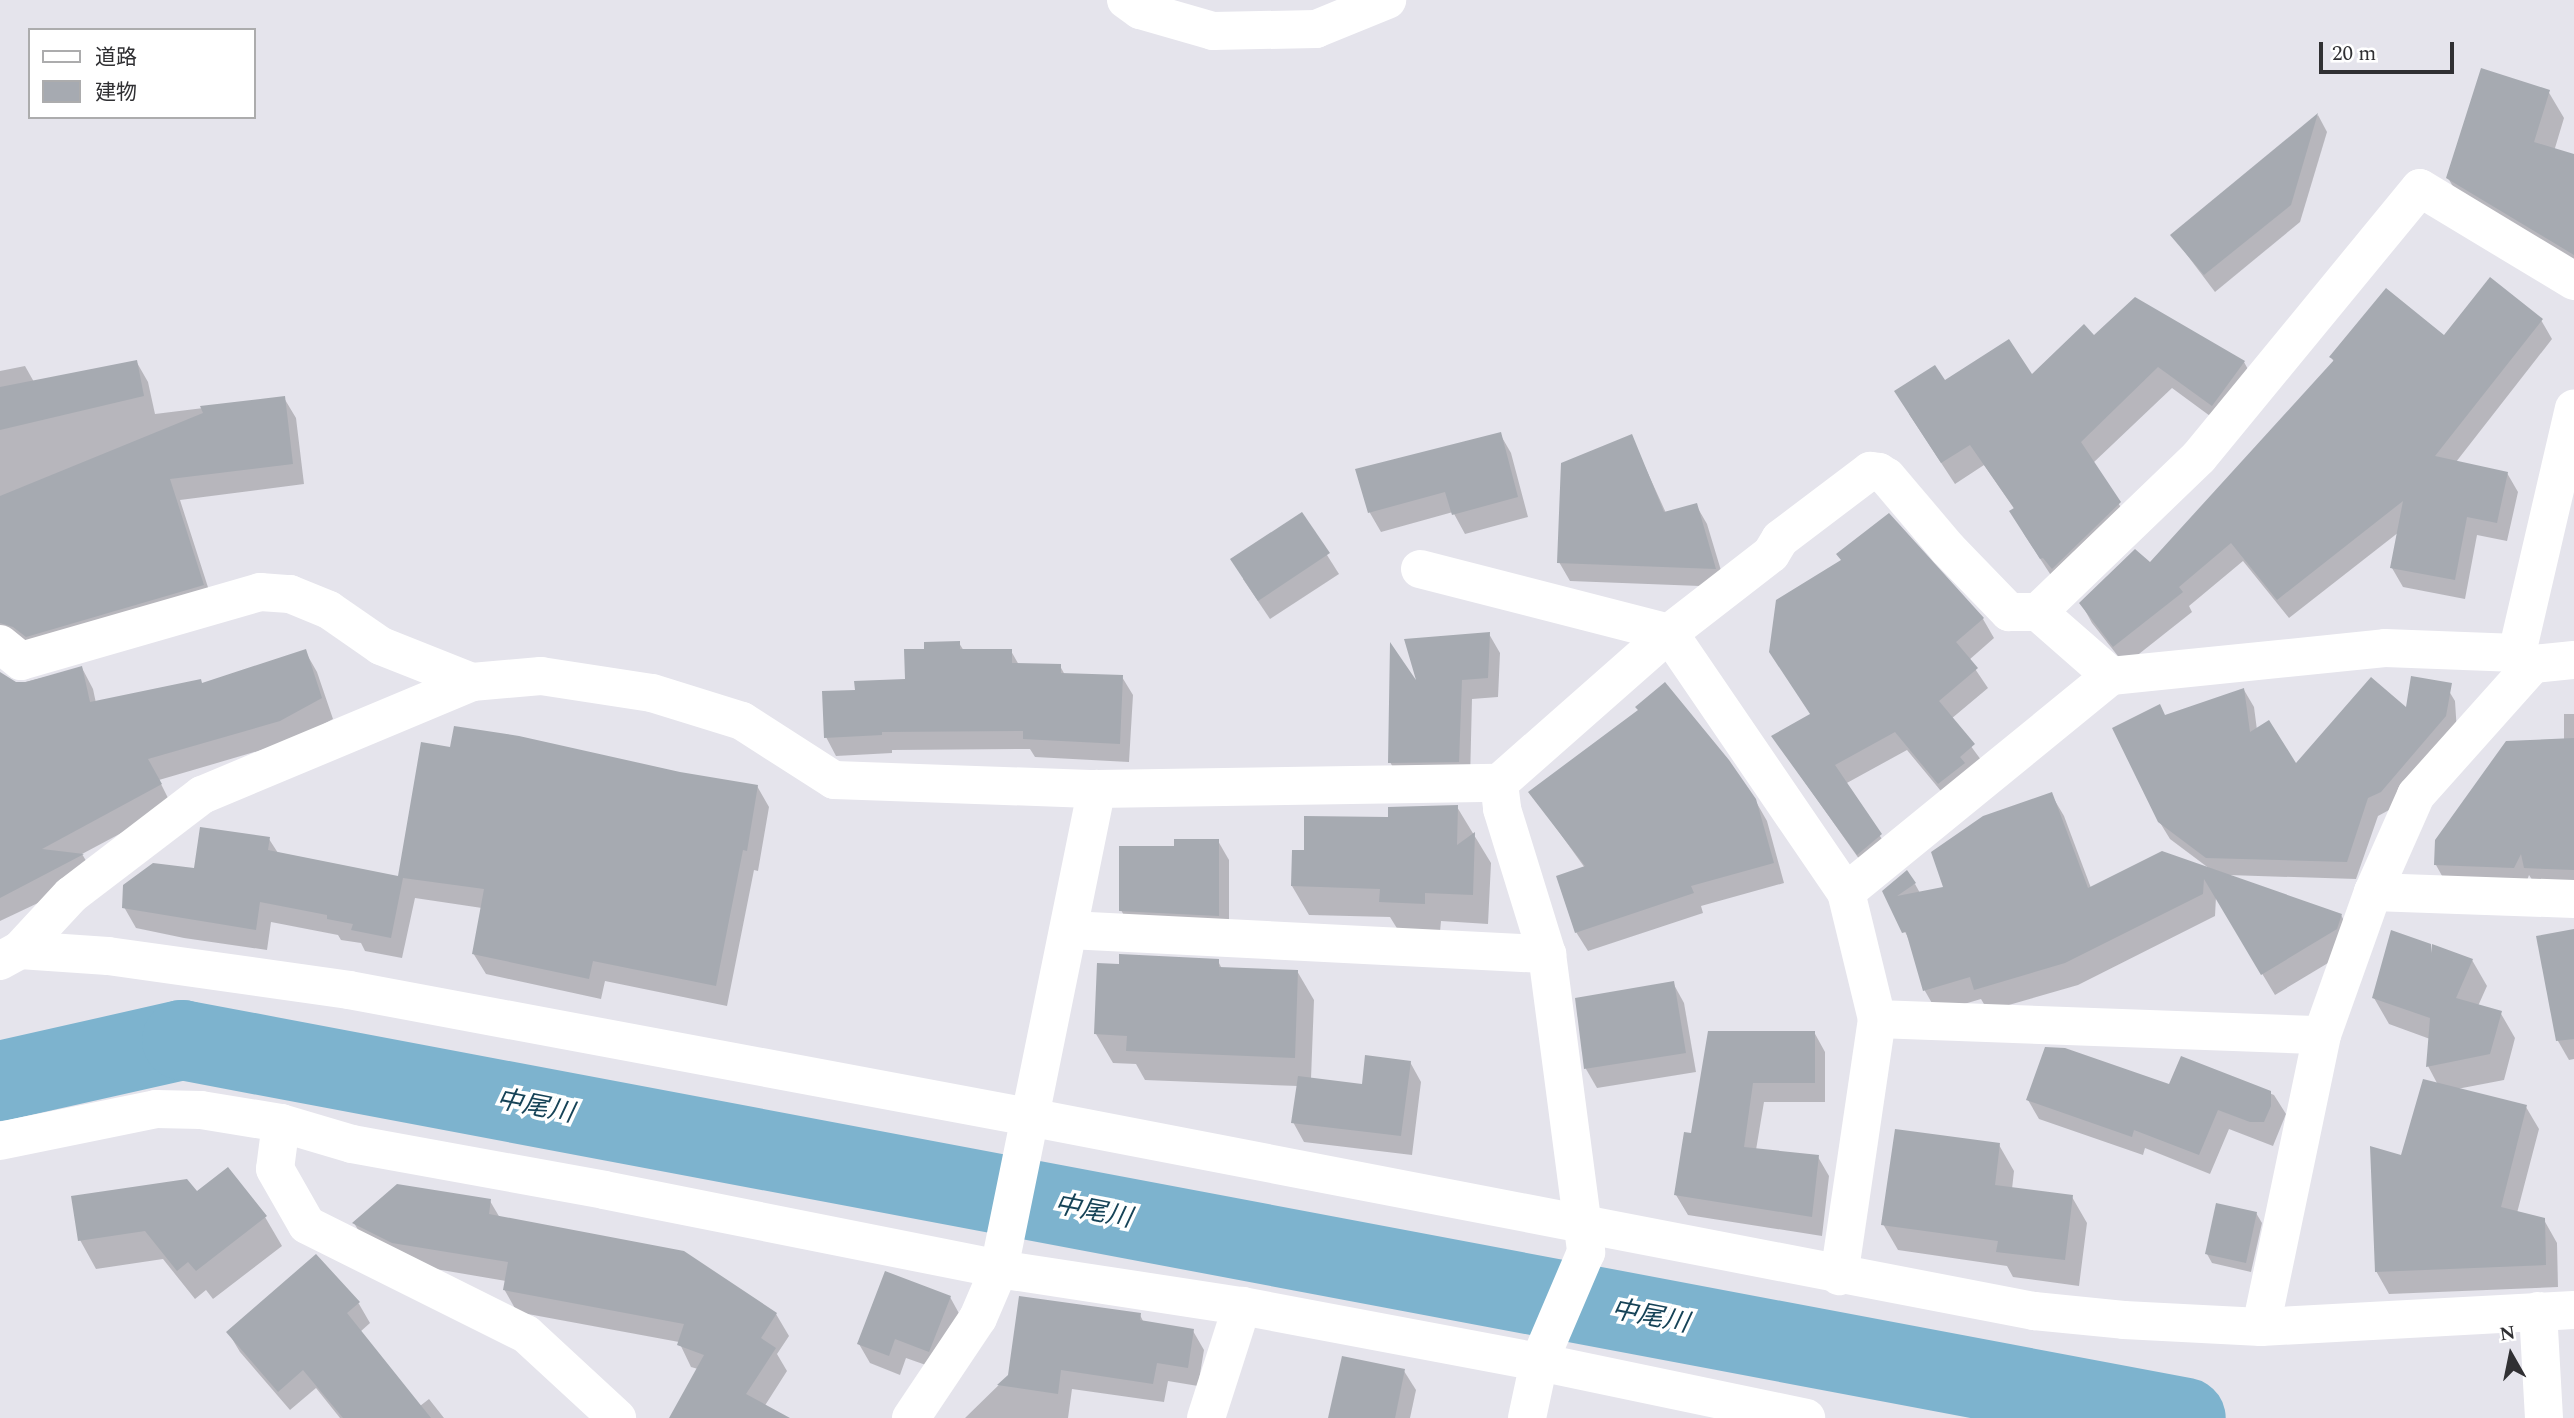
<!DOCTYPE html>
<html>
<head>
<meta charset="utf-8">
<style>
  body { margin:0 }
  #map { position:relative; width:2574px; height:1418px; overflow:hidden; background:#e5e4ec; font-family:Spectral,"Noto Sans JP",serif }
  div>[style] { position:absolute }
  .shadow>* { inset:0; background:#0003 }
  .river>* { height:80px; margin:-40px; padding:0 40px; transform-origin:40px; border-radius:40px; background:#7db3ce }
  .building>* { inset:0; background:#a6aab1 }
  .street>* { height:38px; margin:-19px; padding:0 19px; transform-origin:19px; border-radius:19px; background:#fff }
  .secondary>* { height:38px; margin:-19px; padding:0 19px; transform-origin:19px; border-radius:19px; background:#fff }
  span { translate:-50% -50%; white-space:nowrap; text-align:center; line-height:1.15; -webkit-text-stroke:7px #fff; paint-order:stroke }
  .water-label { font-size:26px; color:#164357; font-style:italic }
  .legend { position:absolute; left:28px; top:28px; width:228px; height:91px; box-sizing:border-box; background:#fff; border:2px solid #acacad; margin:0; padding:9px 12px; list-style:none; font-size:21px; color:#303033 }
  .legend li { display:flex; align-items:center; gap:14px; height:35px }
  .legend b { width:35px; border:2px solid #acacad }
  .north { position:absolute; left:2476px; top:1320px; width:70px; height:70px; -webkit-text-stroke:5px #fff; paint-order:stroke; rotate:351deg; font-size:19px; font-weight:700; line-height:28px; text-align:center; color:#303033 }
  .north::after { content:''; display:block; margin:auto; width:24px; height:32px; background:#303033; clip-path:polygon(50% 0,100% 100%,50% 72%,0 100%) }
  .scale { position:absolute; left:2319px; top:42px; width:135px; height:32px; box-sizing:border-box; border:4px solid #303033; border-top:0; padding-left:9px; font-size:21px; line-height:24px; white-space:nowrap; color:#303033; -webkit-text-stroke:5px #fff; paint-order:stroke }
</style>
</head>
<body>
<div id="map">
  <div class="shadow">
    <div style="clip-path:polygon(2548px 91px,2564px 118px,2552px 158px,2574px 208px,2574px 271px,2464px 205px,2448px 178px)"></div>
    <div style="clip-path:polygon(2318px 115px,2327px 132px,2300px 222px,2215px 292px,2172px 235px)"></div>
    <div style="clip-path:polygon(2541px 320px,2552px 339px,2456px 462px,2507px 473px,2518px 492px,2507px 541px,2477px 535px,2465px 599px,2403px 587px,2392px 568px,2399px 532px,2289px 618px,2243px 561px,2189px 606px,2192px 612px,2125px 665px,2092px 623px,2081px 603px,2150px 564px,2334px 362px,2331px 357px)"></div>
    <div style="clip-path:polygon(2094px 337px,2244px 362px,2256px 384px,2225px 427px,2172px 388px,2093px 463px,2132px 525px,2054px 580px,2024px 534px,2015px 510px,1984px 465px,1955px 484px,1909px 414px,1944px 383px,2031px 377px)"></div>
    <div style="clip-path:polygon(136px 361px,148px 382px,155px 414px,284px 398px,296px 418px,304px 484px,180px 500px,214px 606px,0 647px,0 371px,25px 366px,34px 382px)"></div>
    <div style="clip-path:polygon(1500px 434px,1511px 453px,1528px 517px,1465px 534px,1453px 512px,1381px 532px,1370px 513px,1357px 470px)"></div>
    <div style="clip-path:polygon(1631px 436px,1666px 513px,1696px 505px,1707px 524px,1726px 587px,1570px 581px,1559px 562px)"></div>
    <div style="clip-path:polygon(1301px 514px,1339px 574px,1270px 619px,1243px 579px)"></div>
    <div style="clip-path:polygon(1889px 515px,1983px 619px,1994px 638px,1969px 660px,1988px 688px,1951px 719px,1984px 764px,1950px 802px,1907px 750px,1845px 784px,1892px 854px,1869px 873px,1773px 737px,1811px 715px,1842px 561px)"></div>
    <div style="clip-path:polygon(1489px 634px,1500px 653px,1498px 697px,1472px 699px,1470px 781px,1401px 782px,1390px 762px,1419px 688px)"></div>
    <div style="clip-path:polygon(959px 643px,964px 651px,1011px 651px,1019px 665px,1060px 666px,1065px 675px,1122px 677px,1133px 695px,1129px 762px,1035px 757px,1030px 749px,892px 750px,892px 753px,836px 756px,826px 737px,856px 691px,906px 680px,926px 650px)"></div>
    <div style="clip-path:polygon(305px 651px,317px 672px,333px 719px,292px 741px,159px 780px,172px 806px,82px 854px,95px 876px,0 921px,0 673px,17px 684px,82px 668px,93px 689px,96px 703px,202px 685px)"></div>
    <div style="clip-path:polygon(2444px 683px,2455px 701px,2457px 732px,2391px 809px,2378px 816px,2356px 879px,2228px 875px,2341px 915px,2353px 937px,2348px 951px,2275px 995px,2216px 897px,2215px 916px,2078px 985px,1988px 1011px,1981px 999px,1937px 1012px,1925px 991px,1912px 946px,1885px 891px,1915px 884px,1920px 893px,1945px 888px,2051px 794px,2064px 816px,2091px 888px,2210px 869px,2170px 839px,2159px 821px,2165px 717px,2244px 690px,2254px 707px,2257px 730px,2296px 766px,2407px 710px)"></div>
    <div style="clip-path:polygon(2564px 714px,2574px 714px,2574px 887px,2536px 886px,2529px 875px,2525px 886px,2446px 883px,2436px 865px,2564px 740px)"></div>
    <div style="clip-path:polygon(680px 774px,757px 786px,769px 807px,758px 871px,754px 870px,727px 1006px,605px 981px,601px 999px,486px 974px,473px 953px,482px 908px,415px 898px,402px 958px,365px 951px,361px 943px,341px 940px,338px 935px,271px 922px,267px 950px,184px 938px,136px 928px,124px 907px,196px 870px,269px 839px,278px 853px,399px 878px)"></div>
    <div style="clip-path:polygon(1531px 793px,1755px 800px,1767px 821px,1784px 883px,1701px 906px,1703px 913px,1588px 951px,1576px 932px,1585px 868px)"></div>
    <div style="clip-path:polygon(1457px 807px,1491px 863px,1488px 924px,1441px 921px,1440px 932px,1398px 930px,1390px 917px,1309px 915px,1292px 886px,1305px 852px,1389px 819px)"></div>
    <div style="clip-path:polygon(1218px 841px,1229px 860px,1229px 935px,1132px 930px,1121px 910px,1176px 848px)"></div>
    <div style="clip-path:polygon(2574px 930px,2574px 1059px,2569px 1060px,2558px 1041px,2538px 937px)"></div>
    <div style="clip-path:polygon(2433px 959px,2472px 960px,2487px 986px,2478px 1006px,2500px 1012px,2515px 1038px,2504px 1080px,2457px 1089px,2526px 1107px,2539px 1129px,2517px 1213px,2544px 1220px,2557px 1243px,2558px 1287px,2389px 1294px,2376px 1271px,2403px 1157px,2438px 1085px,2428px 1066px,2430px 1039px,2389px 1024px,2374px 998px)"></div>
    <div style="clip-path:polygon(1218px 961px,1222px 969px,1297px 971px,1314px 1000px,1311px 1079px,1363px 1086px,1410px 1062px,1421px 1082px,1412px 1155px,1304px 1142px,1293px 1122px,1298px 1086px,1145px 1080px,1136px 1064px,1113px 1063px,1096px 1034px)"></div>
    <div style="clip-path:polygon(1673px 983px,1684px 1003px,1696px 1072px,1597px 1088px,1586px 1069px,1577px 1000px)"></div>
    <div style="clip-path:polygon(1814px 1032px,1825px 1052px,1825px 1102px,1764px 1102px,1756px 1150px,1818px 1157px,1829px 1176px,1822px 1236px,1688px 1215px,1676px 1195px,1692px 1135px,1710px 1033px)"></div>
    <div style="clip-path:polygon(2182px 1058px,2274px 1095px,2286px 1114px,2273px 1146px,2229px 1129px,2210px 1174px,2145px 1148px,2143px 1155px,2039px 1119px,2028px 1100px,2170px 1087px)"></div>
    <div style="clip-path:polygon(1999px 1145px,2014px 1171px,2012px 1189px,2072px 1197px,2087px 1223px,2079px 1286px,2013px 1277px,2007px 1266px,1898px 1250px,1883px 1224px)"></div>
    <div style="clip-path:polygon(197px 1193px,265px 1217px,282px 1246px,213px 1299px,206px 1290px,195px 1299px,163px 1259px,96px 1269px,80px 1240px)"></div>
    <div style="clip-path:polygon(490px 1201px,500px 1218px,776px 1314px,789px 1336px,777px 1354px,787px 1371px,764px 1407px,784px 1418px,671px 1418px,698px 1369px,691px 1367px,679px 1342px,517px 1312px,504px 1289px,506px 1281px,406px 1264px,367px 1245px,354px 1223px)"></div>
    <div style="clip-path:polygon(2256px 1213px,2262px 1223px,2251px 1272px,2212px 1263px,2207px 1254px)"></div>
    <div style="clip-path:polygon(316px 1257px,359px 1304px,370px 1323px,360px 1332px,420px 1406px,429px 1399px,444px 1418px,340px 1418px,316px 1388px,290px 1410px,240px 1352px,228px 1332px)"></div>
    <div style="clip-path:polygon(950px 1297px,961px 1317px,940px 1370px,906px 1358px,900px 1375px,870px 1363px,859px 1344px)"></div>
    <div style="clip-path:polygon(1140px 1315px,1144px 1323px,1193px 1331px,1204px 1350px,1198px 1386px,1168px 1381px,1164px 1402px,1072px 1389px,1068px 1418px,965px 1418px,1009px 1375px)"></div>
    <div style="clip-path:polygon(1404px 1371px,1416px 1390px,1410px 1418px,1330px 1418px)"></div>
  </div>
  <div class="river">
    <div style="left:0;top:1081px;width:187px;rotate:-12.7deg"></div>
    <div style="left:182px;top:1040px;width:2039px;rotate:10.68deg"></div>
  </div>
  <div class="building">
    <div style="clip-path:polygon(2481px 68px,2550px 90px,2534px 142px,2574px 154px,2574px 255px,2446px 178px)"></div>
    <div style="clip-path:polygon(2318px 113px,2291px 205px,2204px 275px,2170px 235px)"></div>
    <div style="clip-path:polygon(2490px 277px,2543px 319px,2435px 456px,2508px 472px,2497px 523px,2467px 517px,2455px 580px,2390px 568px,2403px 501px,2277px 600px,2231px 543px,2179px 587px,2183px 592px,2113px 647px,2079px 603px,2135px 549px,2150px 562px,2334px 360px,2329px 357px,2386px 288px,2444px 335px)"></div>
    <div style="clip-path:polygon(2135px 297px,2245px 361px,2212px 406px,2158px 367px,2081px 442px,2121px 502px,2052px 569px,2043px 558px,2040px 559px,2009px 511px,2014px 508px,1970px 445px,1941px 463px,1894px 391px,1935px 365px,1945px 380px,2009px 339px,2032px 374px,2084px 324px,2094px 335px)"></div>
    <div style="clip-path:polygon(137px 360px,144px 396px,0 430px,0 387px)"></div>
    <div style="clip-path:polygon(285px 396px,293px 464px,170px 479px,204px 585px,26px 637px,13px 627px,0 623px,0 496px,203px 413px,200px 406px)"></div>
    <div style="clip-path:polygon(1501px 432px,1518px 497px,1452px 515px,1445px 492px,1368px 513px,1355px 469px)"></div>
    <div style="clip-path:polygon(1632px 434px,1664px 512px,1697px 503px,1716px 569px,1557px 563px,1561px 463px)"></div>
    <div style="clip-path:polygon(1302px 512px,1330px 553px,1258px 601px,1230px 559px)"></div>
    <div style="clip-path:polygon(1889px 513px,1984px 618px,1956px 642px,1978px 668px,1939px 701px,1975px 744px,1960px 757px,1965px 763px,1938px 784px,1895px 732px,1835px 765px,1882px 834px,1857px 855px,1771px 736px,1810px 714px,1769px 652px,1776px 600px,1841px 560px,1836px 554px)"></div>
    <div style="clip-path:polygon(1490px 632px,1488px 678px,1462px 680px,1459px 762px,1388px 763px,1390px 642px,1416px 680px,1404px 639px)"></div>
    <div style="clip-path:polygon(960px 641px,960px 649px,1012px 649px,1012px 663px,1061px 664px,1061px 673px,1123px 675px,1120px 744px,1023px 739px,1023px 731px,882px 732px,882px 735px,824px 738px,822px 691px,855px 690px,854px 681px,905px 679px,904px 649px,924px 649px,924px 642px)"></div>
    <div style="clip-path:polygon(306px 649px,322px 698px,280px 721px,148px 759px,162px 784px,42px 849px,84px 854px,0 898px,0 672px,16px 682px,26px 682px,82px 666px,90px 702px,201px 679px,202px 683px)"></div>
    <div style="clip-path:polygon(2411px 676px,2452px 683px,2446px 716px,2381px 792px,2368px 798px,2347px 862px,2206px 858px,2158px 822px,2112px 728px,2160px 704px,2165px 715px,2244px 688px,2250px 732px,2269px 720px,2296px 763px,2371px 677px,2406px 707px)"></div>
    <div style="clip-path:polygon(1665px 682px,1729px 760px,1756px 799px,1774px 863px,1691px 886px,1694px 893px,1575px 933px,1556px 876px,1585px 866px,1528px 792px,1638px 710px,1635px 707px)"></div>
    <div style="clip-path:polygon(454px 726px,519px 736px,680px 772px,758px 785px,747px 851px,743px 850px,716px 986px,593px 961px,589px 979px,472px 954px,484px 889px,403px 878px,391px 938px,351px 930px,353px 924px,327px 919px,327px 915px,260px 902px,256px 930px,122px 908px,123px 885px,153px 863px,194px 868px,200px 827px,270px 837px,268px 850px,398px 876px,421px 742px,450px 747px)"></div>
    <div style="clip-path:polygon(2574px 738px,2574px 870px,2524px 868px,2521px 854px,2514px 868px,2434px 865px,2435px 840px,2506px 741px)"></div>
    <div style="clip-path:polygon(2052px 792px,2088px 888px,2162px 851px,2342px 914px,2337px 929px,2261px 975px,2204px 879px,2203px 894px,2065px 963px,1974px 990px,1970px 977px,1923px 991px,1906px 932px,1902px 933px,1882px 891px,1907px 870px,1916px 883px,1897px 896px,1943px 887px,1931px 852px,1983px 816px)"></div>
    <div style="clip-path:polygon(1458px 805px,1457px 845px,1475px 832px,1473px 895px,1425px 893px,1425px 904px,1379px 902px,1380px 889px,1291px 886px,1292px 850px,1304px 850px,1304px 816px,1388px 817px,1388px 807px)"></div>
    <div style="clip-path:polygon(1174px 839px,1219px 839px,1219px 916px,1119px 911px,1119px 846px,1174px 846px)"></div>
    <div style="clip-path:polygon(2574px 929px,2574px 1039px,2556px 1041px,2536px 936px)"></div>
    <div style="clip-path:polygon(2391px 930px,2431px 944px,2431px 953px,2432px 944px,2473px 959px,2456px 998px,2502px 1011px,2490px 1054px,2426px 1067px,2430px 1018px,2372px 998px)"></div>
    <div style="clip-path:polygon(1119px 954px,1219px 959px,1219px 967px,1298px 970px,1295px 1058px,1126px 1051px,1127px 1036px,1094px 1034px,1097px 963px,1119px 964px)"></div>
    <div style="clip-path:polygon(1674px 981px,1686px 1053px,1584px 1069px,1575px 998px)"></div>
    <div style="clip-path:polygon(1708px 1031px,1815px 1031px,1815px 1083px,1753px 1083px,1744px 1147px,1819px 1155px,1812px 1217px,1674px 1195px,1684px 1132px,1691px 1133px)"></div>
    <div style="clip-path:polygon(2045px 1047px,2065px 1048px,2169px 1084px,2181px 1056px,2271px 1091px,2271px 1106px,2264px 1122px,2250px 1122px,2218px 1110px,2199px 1155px,2134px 1130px,2132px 1137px,2026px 1100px)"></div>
    <div style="clip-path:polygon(1365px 1055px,1411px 1061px,1401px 1136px,1291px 1123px,1298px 1076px,1362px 1084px)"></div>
    <div style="clip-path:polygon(2423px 1079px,2527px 1105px,2501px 1207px,2545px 1218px,2546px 1265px,2375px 1272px,2370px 1146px,2401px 1155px)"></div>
    <div style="clip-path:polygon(1895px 1129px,2000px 1143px,1995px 1185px,2073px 1195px,2065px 1260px,1996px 1252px,1998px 1241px,1881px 1225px)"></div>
    <div style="clip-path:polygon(228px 1167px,267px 1216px,196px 1271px,188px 1262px,177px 1271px,145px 1231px,78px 1241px,71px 1196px,187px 1179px,197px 1191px)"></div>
    <div style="clip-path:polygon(397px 1184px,491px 1199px,489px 1214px,684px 1251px,777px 1313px,761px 1338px,776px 1348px,746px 1394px,790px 1418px,669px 1418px,704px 1355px,677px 1345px,684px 1324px,503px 1290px,508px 1262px,392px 1243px,352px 1223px)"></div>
    <div style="clip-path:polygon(2216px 1203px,2257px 1212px,2246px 1263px,2205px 1254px)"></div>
    <div style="clip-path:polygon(316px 1254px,360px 1302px,347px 1313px,431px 1418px,343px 1418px,303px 1370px,278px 1392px,226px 1332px)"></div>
    <div style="clip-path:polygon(885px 1271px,951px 1296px,929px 1352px,895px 1339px,889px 1356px,857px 1344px)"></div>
    <div style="clip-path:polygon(1019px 1296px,1141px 1313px,1140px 1320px,1194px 1329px,1188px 1368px,1157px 1363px,1153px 1384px,1061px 1370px,1058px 1394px,997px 1385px,1008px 1375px)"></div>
    <div style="clip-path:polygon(1342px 1356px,1405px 1369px,1395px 1418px,1328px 1418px)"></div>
  </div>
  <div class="street">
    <div style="left:1126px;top:0;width:17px;rotate:36deg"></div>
    <div style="left:1140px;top:10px;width:76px;rotate:16deg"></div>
    <div style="left:1213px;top:31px;width:103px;rotate:-1.1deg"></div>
    <div style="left:1316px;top:29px;width:77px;rotate:-22.2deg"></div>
    <div style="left:1420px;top:569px;width:257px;rotate:14.4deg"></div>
    <div style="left:1669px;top:633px;width:314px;rotate:55.7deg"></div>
    <div style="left:1846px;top:892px;width:131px;rotate:76.3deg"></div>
    <div style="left:1877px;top:1019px;width:260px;rotate:98.4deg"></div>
    <div style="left:2038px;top:612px;width:223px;rotate:-43.9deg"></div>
    <div style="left:2199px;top:457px;width:348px;rotate:-50.6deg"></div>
    <div style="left:2420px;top:188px;width:180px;rotate:31.1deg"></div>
    <div style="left:0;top:644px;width:27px;rotate:39deg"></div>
    <div style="left:21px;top:661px;width:249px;rotate:-16.1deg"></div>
    <div style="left:260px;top:592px;width:30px;rotate:4deg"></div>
    <div style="left:290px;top:594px;width:42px;rotate:22.3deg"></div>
    <div style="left:329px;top:610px;width:63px;rotate:34.7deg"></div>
    <div style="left:381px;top:646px;width:98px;rotate:21.6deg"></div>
    <div style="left:2517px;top:653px;width:251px;rotate:-76.9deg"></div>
    <div style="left:1499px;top:783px;width:26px;rotate:83deg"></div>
    <div style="left:1502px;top:809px;width:152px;rotate:72.8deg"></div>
    <div style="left:1547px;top:954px;width:301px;rotate:82.5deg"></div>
    <div style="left:1586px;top:1252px;width:120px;rotate:113.1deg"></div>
    <div style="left:1539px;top:1362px;width:57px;rotate:102.1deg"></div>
    <div style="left:1846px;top:892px;width:342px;rotate:-39.2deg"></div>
    <div style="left:2111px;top:676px;width:275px;rotate:-5.8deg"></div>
    <div style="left:2385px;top:648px;width:132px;rotate:2.2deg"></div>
    <div style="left:2517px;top:653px;width:19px;rotate:35deg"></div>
    <div style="left:2533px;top:664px;width:41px;rotate:-5.6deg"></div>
    <div style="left:2373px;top:892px;width:201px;rotate:2deg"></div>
    <div style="left:1069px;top:930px;width:479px;rotate:2.9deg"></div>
    <div style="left:20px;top:950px;width:75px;rotate:-47.2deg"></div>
    <div style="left:71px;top:895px;width:165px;rotate:-37.4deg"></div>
    <div style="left:202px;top:795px;width:293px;rotate:-22.7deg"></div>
    <div style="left:472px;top:682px;width:69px;rotate:-5deg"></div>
    <div style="left:541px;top:676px;width:112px;rotate:8.7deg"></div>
    <div style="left:652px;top:693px;width:94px;rotate:17.3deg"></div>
    <div style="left:742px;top:721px;width:109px;rotate:32.7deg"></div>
    <div style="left:834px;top:780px;width:263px;rotate:2deg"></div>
    <div style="left:1097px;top:789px;width:402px;rotate:-0.9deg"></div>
    <div style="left:1499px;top:783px;width:227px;rotate:-41.4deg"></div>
    <div style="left:1669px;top:633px;width:129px;rotate:-37.8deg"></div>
    <div style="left:1771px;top:554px;width:17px;rotate:-59deg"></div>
    <div style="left:1780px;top:539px;width:113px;rotate:-37.1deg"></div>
    <div style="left:1870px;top:471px;width:9px;rotate:6deg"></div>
    <div style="left:1879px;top:472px;width:9px;rotate:32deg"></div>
    <div style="left:1887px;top:477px;width:94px;rotate:49.7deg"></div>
    <div style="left:1948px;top:549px;width:88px;rotate:45.9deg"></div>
    <div style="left:2009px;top:612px;width:29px"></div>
    <div style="left:2038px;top:612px;width:97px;rotate:41.2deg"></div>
    <div style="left:1877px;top:1019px;width:445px;rotate:2.1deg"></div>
    <div style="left:281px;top:1123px;width:46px;rotate:97.4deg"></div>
    <div style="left:275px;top:1169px;width:64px;rotate:60.3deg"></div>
    <div style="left:307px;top:1225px;width:245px;rotate:26.5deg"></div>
    <div style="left:526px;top:1334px;width:124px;rotate:42.7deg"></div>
    <div style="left:0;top:1141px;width:159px;rotate:-11.6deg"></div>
    <div style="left:156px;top:1109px;width:45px;rotate:1.3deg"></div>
    <div style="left:201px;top:1110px;width:81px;rotate:9.2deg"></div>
    <div style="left:281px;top:1123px;width:74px;rotate:16.5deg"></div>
    <div style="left:352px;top:1144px;width:256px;rotate:10.3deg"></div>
    <div style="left:604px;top:1190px;width:403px;rotate:11.3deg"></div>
    <div style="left:999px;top:1269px;width:246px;rotate:8.7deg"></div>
    <div style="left:1242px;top:1306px;width:302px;rotate:10.7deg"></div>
    <div style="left:1539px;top:1362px;width:273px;rotate:11.8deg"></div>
    <div style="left:2538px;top:1311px;width:107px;rotate:86.8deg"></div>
    <div style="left:2261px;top:1327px;width:298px;rotate:-78.2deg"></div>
    <div style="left:2322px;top:1035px;width:152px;rotate:-70.4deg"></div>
    <div style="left:2373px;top:892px;width:106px;rotate:-66.1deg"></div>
    <div style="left:2416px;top:795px;width:176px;rotate:-48.2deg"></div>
    <div style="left:911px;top:1418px;width:120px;rotate:-56.2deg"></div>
    <div style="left:978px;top:1318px;width:53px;rotate:-66.8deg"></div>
    <div style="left:999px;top:1269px;width:490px;rotate:-78.5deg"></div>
    <div style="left:1206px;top:1418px;width:118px;rotate:-72.2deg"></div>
  </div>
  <div class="secondary">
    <div style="left:0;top:961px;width:23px;rotate:-29deg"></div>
    <div style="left:20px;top:950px;width:88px;rotate:3.9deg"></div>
    <div style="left:108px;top:956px;width:243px;rotate:8deg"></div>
    <div style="left:349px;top:990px;width:692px;rotate:10.58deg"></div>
    <div style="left:1029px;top:1117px;width:1024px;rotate:10.93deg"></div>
    <div style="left:2034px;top:1311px;width:90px;rotate:5.7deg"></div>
    <div style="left:2124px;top:1320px;width:137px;rotate:2.9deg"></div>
    <div style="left:2261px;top:1327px;width:313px;rotate:-3.1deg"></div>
  </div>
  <div class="water-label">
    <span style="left:535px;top:1107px;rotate:11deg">中尾川</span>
    <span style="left:1093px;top:1212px;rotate:11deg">中尾川</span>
    <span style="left:1650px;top:1317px;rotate:11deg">中尾川</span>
  </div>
  <ul class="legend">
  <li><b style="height:9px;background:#fff"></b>道路</li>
  <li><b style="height:19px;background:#a6aab1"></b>建物</li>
  </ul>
  <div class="north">N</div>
  <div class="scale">20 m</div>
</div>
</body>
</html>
